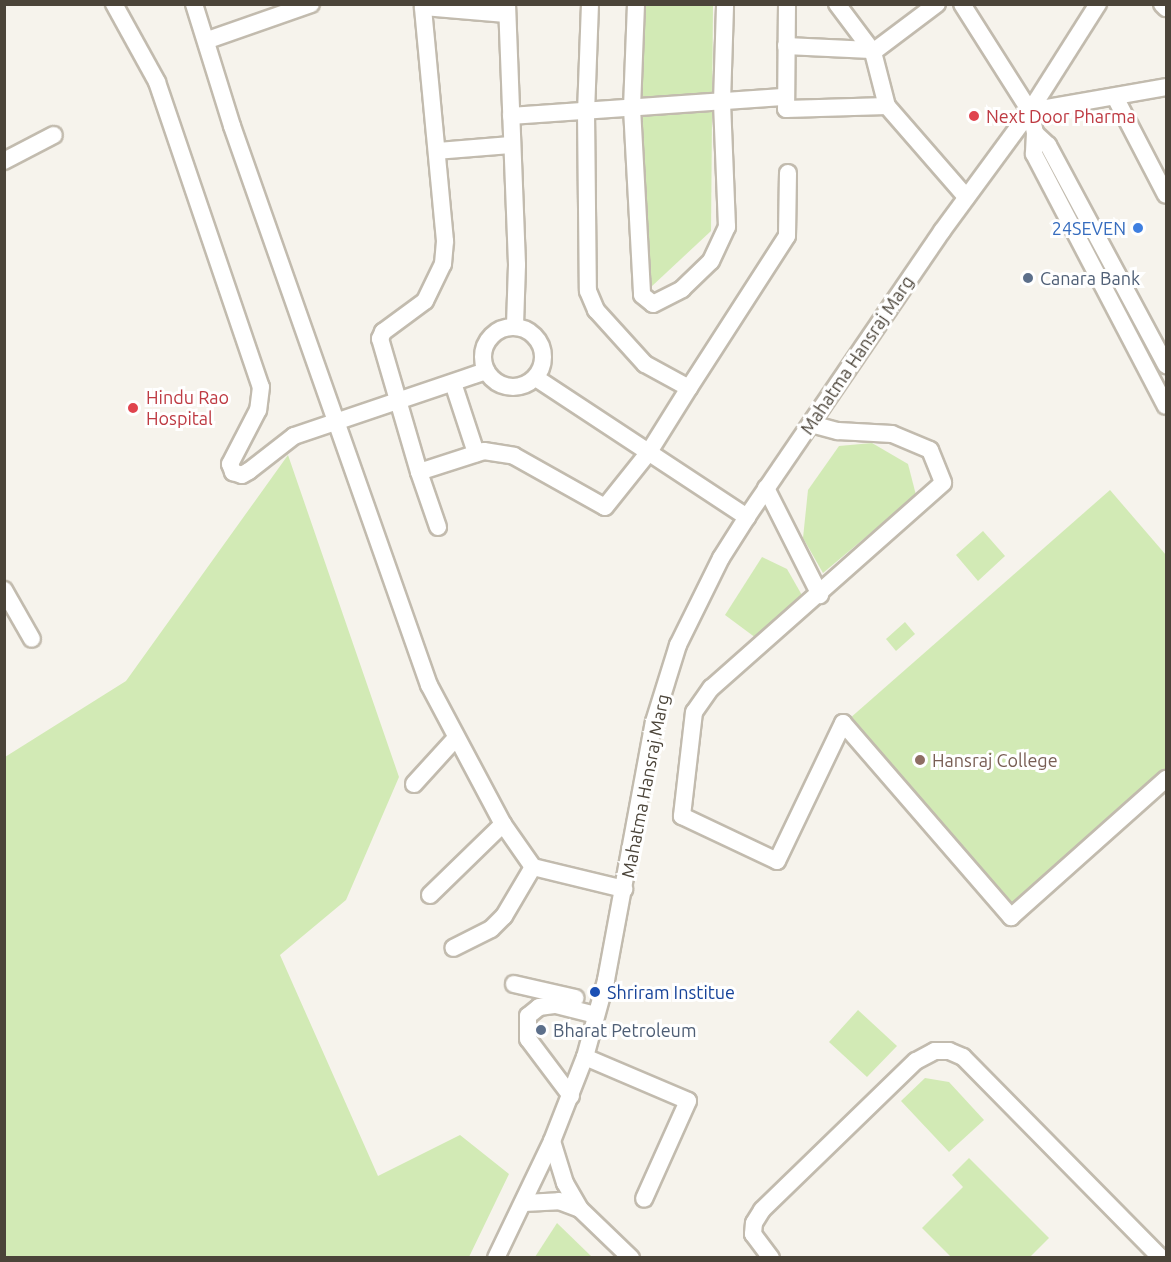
<!DOCTYPE html>
<html>
<head>
<meta charset="utf-8">
<style>
  body { margin:0 }
  #map { position:relative; width:1171px; height:1262px; overflow:hidden; background:#f6f3ec; font-family:Ubuntu,sans-serif }
  div>[style] { position:absolute }
  .green>* { inset:0; background:#d2eab5 }
  .roads { filter:drop-shadow(2px 0 #c2bbae) drop-shadow(-2px 0 #c2bbae) drop-shadow(0 2px #c2bbae) drop-shadow(0 -2px #c2bbae) }
  .minor>* { height:16px; margin:-8px; padding:0 8px; transform-origin:8px; border-radius:8px; background:#fff }
  .minor>.ring { margin:-8px; padding:0; box-sizing:content-box; background:none; border:16px solid #fff; border-radius:50% }
  .dots>* { width:16px; height:16px; translate:-50% -50%; box-sizing:border-box; border:3px solid #fff; border-radius:50% }
  span { translate:-50% -50%; white-space:nowrap; text-align:center; line-height:1.15; -webkit-text-stroke:6px #fff; paint-order:stroke }
  .health-label { font-size:18px; color:#be3a42 }
  .left { translate:0 -50%; text-align:left }
  .shop-label { font-size:18px; color:#366cbe }
  .right { translate:-100% -50%; text-align:right }
  .service-label { font-size:18px; color:#4e5e75 }
  .street-label { font-size:18px; color:#4b4439 }
  .education-label { font-size:18px; color:#785e54 }
  .transit-label { font-size:18px; color:#164399 }
  .frame { position:absolute; inset:0; border:6px solid #4b4439; pointer-events:none }
</style>
</head>
<body>
<div id="map">
  <div class="green">
    <div style="clip-path:polygon(637px 5px,713px 5px,711px 231px,636px 301px)"></div>
    <div style="clip-path:polygon(872px 443px,908px 464px,916px 495px,823px 573px,803px 538px,808px 490px,839px 446px)"></div>
    <div style="clip-path:polygon(288px 455px,399px 777px,346px 900px,280px 955px,378px 1176px,460px 1135px,509px 1174px,469px 1257px,5px 1257px,5px 757px,126px 681px)"></div>
    <div style="clip-path:polygon(1110px 490px,1166px 555px,1166px 768px,1013px 904px,849px 719px)"></div>
    <div style="clip-path:polygon(983px 531px,1005px 556px,978px 581px,956px 555px)"></div>
    <div style="clip-path:polygon(762px 557px,787px 569px,803px 597px,756px 638px,725px 615px)"></div>
    <div style="clip-path:polygon(905px 622px,915px 634px,896px 651px,886px 639px)"></div>
    <div style="clip-path:polygon(858px 1010px,897px 1046px,867px 1077px,829px 1042px)"></div>
    <div style="clip-path:polygon(925px 1078px,949px 1082px,984px 1120px,949px 1152px,901px 1101px)"></div>
    <div style="clip-path:polygon(969px 1158px,1049px 1238px,1030px 1257px,951px 1257px,922px 1228px,963px 1187px,952px 1175px)"></div>
    <div style="clip-path:polygon(557px 1223px,592px 1257px,535px 1257px)"></div>
  </div>
  <div class="roads">
    <div class="minor">
      <div style="left:114px;top:4px;width:89px;rotate:61.1deg"></div>
      <div style="left:157px;top:82px;width:322px;rotate:71.2deg"></div>
      <div style="left:261px;top:387px;width:23px;rotate:97deg"></div>
      <div style="left:258px;top:410px;width:61px;rotate:117.4deg"></div>
      <div style="left:230px;top:464px;width:9px;rotate:69deg"></div>
      <div style="left:233px;top:472px;width:9px;rotate:18deg"></div>
      <div style="left:242px;top:475px;width:8px;rotate:-30deg"></div>
      <div style="left:249px;top:471px;width:57px;rotate:-37.9deg"></div>
      <div style="left:294px;top:436px;width:203px;rotate:-18.7deg"></div>
      <div style="left:194px;top:4px;width:128px;rotate:72.7deg"></div>
      <div style="left:232px;top:126px;width:593px;rotate:70.59deg"></div>
      <div style="left:429px;top:685px;width:157px;rotate:62deg"></div>
      <div style="left:503px;top:824px;width:52px;rotate:55.1deg"></div>
      <div style="left:533px;top:867px;width:57px;rotate:120.6deg"></div>
      <div style="left:504px;top:916px;width:18px;rotate:135deg"></div>
      <div style="left:491px;top:929px;width:42px;rotate:153.4deg"></div>
      <div style="left:507px;top:4px;width:261px;rotate:87.8deg"></div>
      <div style="left:517px;top:265px;width:61px;rotate:91.9deg"></div>
      <div style="left:590px;top:4px;width:108px;rotate:92.1deg"></div>
      <div style="left:586px;top:112px;width:179px;rotate:89.4deg"></div>
      <div style="left:588px;top:291px;width:21px;rotate:67deg"></div>
      <div style="left:596px;top:310px;width:73px;rotate:47.8deg"></div>
      <div style="left:645px;top:364px;width:50px;rotate:28.6deg"></div>
      <div style="left:689px;top:388px;width:181px;rotate:-57.2deg"></div>
      <div style="left:787px;top:236px;width:63px;rotate:-89.1deg"></div>
      <div style="left:636px;top:4px;width:104px;rotate:92.2deg"></div>
      <div style="left:632px;top:108px;width:187px;rotate:86.9deg"></div>
      <div style="left:642px;top:295px;width:14px;rotate:39deg"></div>
      <div style="left:653px;top:304px;width:33px;rotate:-27deg"></div>
      <div style="left:682px;top:289px;width:40px;rotate:-44deg"></div>
      <div style="left:711px;top:261px;width:38px;rotate:-65deg"></div>
      <div style="left:727px;top:227px;width:125px;rotate:-92.3deg"></div>
      <div style="left:722px;top:102px;width:98px;rotate:-88.2deg"></div>
      <div style="left:787px;top:4px;width:105px;rotate:90.5deg"></div>
      <div style="left:786px;top:109px;width:101px;rotate:-1.7deg"></div>
      <div style="left:837px;top:4px;width:60px;rotate:53.1deg"></div>
      <div style="left:873px;top:52px;width:80px;rotate:-36.9deg"></div>
      <div style="left:962px;top:4px;width:127px;rotate:57.6deg"></div>
      <div style="left:1030px;top:111px;width:23px;rotate:77deg"></div>
      <div style="left:1035px;top:133px;width:21px;rotate:93deg"></div>
      <div style="left:1034px;top:154px;width:284px;rotate:62.4deg"></div>
      <div style="left:1162px;top:4px;width:6px;rotate:45deg"></div>
      <div style="left:208px;top:40px;width:109px;rotate:-19.3deg"></div>
      <div style="left:786px;top:46px;width:85px;rotate:2.7deg"></div>
      <div style="left:873px;top:52px;width:56px;rotate:75.5deg"></div>
      <div style="left:887px;top:106px;width:121px;rotate:49deg"></div>
      <div style="left:1115px;top:97px;width:110px;rotate:62.5deg"></div>
      <div style="left:1030px;top:111px;width:138px;rotate:-10deg"></div>
      <div style="left:511px;top:116px;width:275px;rotate:-4deg"></div>
      <div style="left:1035px;top:133px;width:18px;rotate:43deg"></div>
      <div style="left:1048px;top:145px;width:250px;rotate:61.8deg"></div>
      <div style="left:437px;top:151px;width:75px;rotate:-4.6deg"></div>
      <div style="left:4px;top:161px;width:56px;rotate:-27.5deg"></div>
      <div class="ring" style="left:483px;top:327px;width:44px;height:44px"></div>
      <div style="left:536px;top:378px;width:253px;rotate:33.4deg"></div>
      <div style="left:453px;top:383px;width:74px;rotate:71.8deg"></div>
      <div style="left:811px;top:424px;width:28px;rotate:15deg"></div>
      <div style="left:838px;top:431px;width:54px;rotate:3.2deg"></div>
      <div style="left:892px;top:434px;width:41px;rotate:22.8deg"></div>
      <div style="left:930px;top:450px;width:35px;rotate:68deg"></div>
      <div style="left:943px;top:483px;width:310px;rotate:138.5deg"></div>
      <div style="left:711px;top:688px;width:29px;rotate:125deg"></div>
      <div style="left:694px;top:712px;width:105px;rotate:96.6deg"></div>
      <div style="left:682px;top:816px;width:105px;rotate:25.3deg"></div>
      <div style="left:777px;top:861px;width:153px;rotate:-64.4deg"></div>
      <div style="left:843px;top:723px;width:257px;rotate:49.1deg"></div>
      <div style="left:1011px;top:917px;width:208px;rotate:-41.7deg"></div>
      <div style="left:419px;top:472px;width:139px;rotate:-106.3deg"></div>
      <div style="left:380px;top:339px;width:8px;rotate:-67deg"></div>
      <div style="left:383px;top:332px;width:52px;rotate:-36.4deg"></div>
      <div style="left:425px;top:301px;width:41px;rotate:-64.1deg"></div>
      <div style="left:443px;top:264px;width:23px;rotate:-85deg"></div>
      <div style="left:445px;top:241px;width:235px;rotate:-95.4deg"></div>
      <div style="left:423px;top:7px;width:84px;rotate:4.8deg"></div>
      <div style="left:766px;top:488px;width:120px;rotate:63.2deg"></div>
      <div style="left:438px;top:527px;width:58px;rotate:-109.1deg"></div>
      <div style="left:419px;top:472px;width:68px;rotate:-17.9deg"></div>
      <div style="left:484px;top:451px;width:30px;rotate:9deg"></div>
      <div style="left:514px;top:456px;width:104px;rotate:29.3deg"></div>
      <div style="left:605px;top:507px;width:70px;rotate:-51.3deg"></div>
      <div style="left:649px;top:452px;width:75px;rotate:-58deg"></div>
      <div style="left:4px;top:590px;width:56px;rotate:60.3deg"></div>
      <div style="left:414px;top:784px;width:61px;rotate:-47.7deg"></div>
      <div style="left:533px;top:867px;width:94px;rotate:13.6deg"></div>
      <div style="left:430px;top:895px;width:102px;rotate:-44.2deg"></div>
      <div style="left:514px;top:984px;width:63px;rotate:12.9deg"></div>
      <div style="left:585px;top:1057px;width:112px;rotate:23.1deg"></div>
      <div style="left:688px;top:1101px;width:107px;rotate:114.2deg"></div>
      <div style="left:571px;top:1096px;width:71px;rotate:-127deg"></div>
      <div style="left:528px;top:1039px;width:23px;rotate:-90deg"></div>
      <div style="left:528px;top:1016px;width:14px;rotate:-39deg"></div>
      <div style="left:539px;top:1007px;width:17px;rotate:-7deg"></div>
      <div style="left:556px;top:1005px;width:41px;rotate:14deg"></div>
      <div style="left:552px;top:1141px;width:44px;rotate:72.8deg"></div>
      <div style="left:565px;top:1183px;width:30px;rotate:60deg"></div>
      <div style="left:580px;top:1209px;width:71px;rotate:43.9deg"></div>
      <div style="left:524px;top:1203px;width:35px;rotate:-3deg"></div>
      <div style="left:559px;top:1201px;width:22px;rotate:21deg"></div>
      <div style="left:496px;top:1258px;width:130px;rotate:-64.4deg"></div>
      <div style="left:552px;top:1141px;width:90px;rotate:-68.6deg"></div>
      <div style="left:585px;top:1057px;width:80px;rotate:-74.7deg"></div>
      <div style="left:606px;top:980px;width:262px;rotate:-79.5deg"></div>
      <div style="left:654px;top:722px;width:81px;rotate:-72.7deg"></div>
      <div style="left:678px;top:645px;width:97px;rotate:-63.7deg"></div>
      <div style="left:721px;top:558px;width:49px;rotate:-57.6deg"></div>
      <div style="left:747px;top:517px;width:346px;rotate:-55.7deg"></div>
      <div style="left:942px;top:231px;width:149px;rotate:-53.7deg"></div>
      <div style="left:1030px;top:111px;width:127px;rotate:-57.6deg"></div>
      <div style="left:771px;top:1258px;width:30px;rotate:-127deg"></div>
      <div style="left:753px;top:1234px;width:11px;rotate:-85deg"></div>
      <div style="left:754px;top:1223px;width:15px;rotate:-58deg"></div>
      <div style="left:762px;top:1210px;width:214px;rotate:-44.1deg"></div>
      <div style="left:916px;top:1061px;width:21px;rotate:-28deg"></div>
      <div style="left:935px;top:1051px;width:14px"></div>
      <div style="left:949px;top:1051px;width:15px;rotate:23deg"></div>
      <div style="left:963px;top:1057px;width:282px;rotate:45.4deg"></div>
    </div>
  </div>
  <div class="dots">
    <div style="left:974px;top:116px;background:#e0444e"></div>
    <div style="left:1138px;top:228px;background:#3f7fe0"></div>
    <div style="left:1028px;top:278px;background:#5c6f8a"></div>
    <div style="left:133px;top:408px;background:#e0444e"></div>
    <div style="left:920px;top:760px;background:#8d6e63"></div>
    <div style="left:595px;top:992px;background:#1a4fb4"></div>
    <div style="left:541px;top:1030px;background:#5c6f8a"></div>
  </div>
  <div class="health-label">
    <span class="left" style="left:986px;top:116px">Next Door Pharma</span>
    <span class="left" style="left:146px;top:408px">Hindu Rao<br>Hospital</span>
  </div>
  <div class="shop-label">
    <span class="right" style="left:1126px;top:228px">24SEVEN</span>
  </div>
  <div class="service-label">
    <span class="left" style="left:1040px;top:278px">Canara Bank</span>
    <span class="left" style="left:553px;top:1030px">Bharat Petroleum</span>
  </div>
  <div class="street-label">
    <span style="left:857px;top:355px;rotate:-56deg">Mahatma Hansraj Marg</span>
    <span style="left:645px;top:786px;rotate:-79deg">Mahatma Hansraj Marg</span>
  </div>
  <div class="education-label">
    <span class="left" style="left:932px;top:760px">Hansraj College</span>
  </div>
  <div class="transit-label">
    <span class="left" style="left:607px;top:992px">Shriram Institue</span>
  </div>
  <div class="frame"></div>
</div>
</body>
</html>
